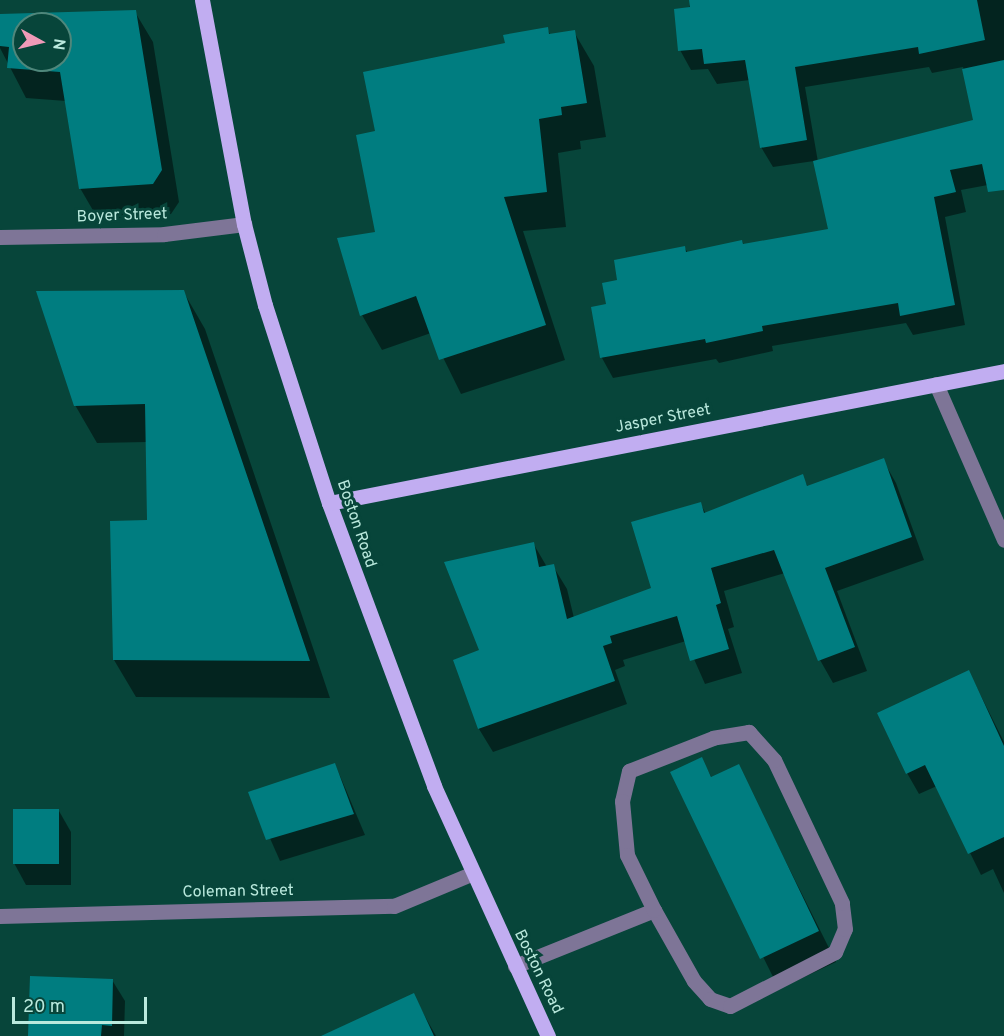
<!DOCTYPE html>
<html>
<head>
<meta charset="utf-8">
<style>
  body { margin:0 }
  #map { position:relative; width:1004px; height:1036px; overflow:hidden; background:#07453a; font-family:Overpass,sans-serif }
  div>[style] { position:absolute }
  .shadow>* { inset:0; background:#0007 }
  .building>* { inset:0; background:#007d80 }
  .minor>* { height:15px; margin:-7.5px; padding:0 7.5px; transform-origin:7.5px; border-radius:7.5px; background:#7e7597 }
  .major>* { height:15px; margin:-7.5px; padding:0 7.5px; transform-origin:7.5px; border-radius:7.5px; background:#c1adf1 }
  span { translate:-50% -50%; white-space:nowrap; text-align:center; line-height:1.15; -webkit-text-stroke:6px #07453a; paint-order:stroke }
  .street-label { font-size:16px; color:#bae9dd }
  .north { position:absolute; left:12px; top:12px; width:60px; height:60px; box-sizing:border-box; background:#07453a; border:2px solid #4f877b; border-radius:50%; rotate:98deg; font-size:16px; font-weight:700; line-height:24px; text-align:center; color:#bae9dd }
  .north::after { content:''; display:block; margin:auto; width:21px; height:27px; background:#ef9ab8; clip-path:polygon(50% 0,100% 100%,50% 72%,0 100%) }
  .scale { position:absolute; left:12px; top:997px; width:135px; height:27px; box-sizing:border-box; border:3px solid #bae9dd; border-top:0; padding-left:8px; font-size:18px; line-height:21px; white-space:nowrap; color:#bae9dd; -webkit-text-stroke:4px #07453a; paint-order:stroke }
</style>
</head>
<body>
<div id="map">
  <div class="shadow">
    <div style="clip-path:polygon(evenodd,691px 0,1004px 0,1004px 182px,961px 190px,966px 212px,945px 217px,965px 325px,913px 335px,906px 323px,772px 346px,773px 351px,719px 363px,716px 359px,613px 378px,602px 358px,593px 308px,607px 305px,619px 281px,684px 247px,688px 253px,742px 241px,744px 245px,830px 231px,814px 161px,773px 167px,761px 147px,750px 80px,717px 84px,708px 69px,691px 70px,680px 50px,691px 0,929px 67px,932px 73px,963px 67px,972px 109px,979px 121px,818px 162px,805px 87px,929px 67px)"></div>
    <div style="clip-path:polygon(evenodd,135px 12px,153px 42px,179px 202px,171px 214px,98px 219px,80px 188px,66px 101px,26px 98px,0 48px,0 15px,135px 12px,24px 24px,60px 24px,60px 60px,24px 60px,24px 24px)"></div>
    <div style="clip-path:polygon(547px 29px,551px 36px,574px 32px,594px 66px,606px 137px,580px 141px,581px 149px,558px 153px,566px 227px,523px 231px,565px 360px,461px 394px,431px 333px,382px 350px,362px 315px,377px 234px,377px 132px,506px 45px)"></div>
    <div style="clip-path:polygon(183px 291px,205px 329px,330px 698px,136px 697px,114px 660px,149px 521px,147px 442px,97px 443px,75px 405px)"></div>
    <div style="clip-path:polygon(883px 460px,896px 483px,924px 560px,837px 591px,867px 671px,833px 683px,820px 660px,785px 573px,724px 591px,734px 627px,728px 629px,742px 673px,705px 684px,686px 641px,623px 660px,625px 666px,615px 670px,627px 704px,493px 752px,479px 729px,455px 660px,481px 651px,533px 543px,547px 567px,553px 566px,567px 589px,574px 618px,653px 589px,700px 503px,706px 514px,802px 476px,808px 487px)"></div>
    <div style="clip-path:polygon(969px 672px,1004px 742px,1004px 893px,993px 869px,981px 875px,937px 786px,919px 794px,907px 773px)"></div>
    <div style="clip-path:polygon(701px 759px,712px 778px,738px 766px,836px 962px,779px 989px,672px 773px)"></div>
    <div style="clip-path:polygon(335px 764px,365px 835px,280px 861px,250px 793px)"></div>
    <div style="clip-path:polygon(59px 811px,71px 832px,71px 885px,26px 885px,14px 863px)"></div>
    <div style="clip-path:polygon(112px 980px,125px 1001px,124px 1036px,30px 1036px)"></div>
    <div style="clip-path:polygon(413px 995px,436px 1036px,349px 1036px)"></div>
  </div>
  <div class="building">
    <div style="clip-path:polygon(689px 0,977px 0,985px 40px,919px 54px,918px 47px,795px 67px,807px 140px,760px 148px,745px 60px,704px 64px,702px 49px,678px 51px,674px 9px,690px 7px)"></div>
    <div style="clip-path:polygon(evenodd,136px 10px,162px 170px,153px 184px,79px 189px,60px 72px,7px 68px,9px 47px,0 46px,0 14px,136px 10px,24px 24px,60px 24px,60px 60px,24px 60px,24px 24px)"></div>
    <div style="clip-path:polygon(548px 27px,549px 34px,575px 30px,587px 103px,561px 107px,562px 115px,539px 119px,547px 192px,504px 197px,546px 325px,439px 360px,416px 296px,360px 316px,337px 238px,375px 232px,356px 135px,375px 131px,363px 72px,505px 43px,503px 35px)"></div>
    <div style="clip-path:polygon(1004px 60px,1004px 190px,988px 192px,982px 164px,950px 170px,956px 192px,934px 197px,955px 305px,900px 316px,898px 303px,762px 326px,763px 331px,706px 343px,705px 339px,600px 358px,591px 307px,606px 304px,602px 283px,617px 280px,614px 260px,685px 246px,686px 252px,742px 240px,743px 244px,828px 229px,813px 161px,973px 120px,962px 69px)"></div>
    <div style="clip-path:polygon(184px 290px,310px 661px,113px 660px,110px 521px,147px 520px,145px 404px,74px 406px,36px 291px)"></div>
    <div style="clip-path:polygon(884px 458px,912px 537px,825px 568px,855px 647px,818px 661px,774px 550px,711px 568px,721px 603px,716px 605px,729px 649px,690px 661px,677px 616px,610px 636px,612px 643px,603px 646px,615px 681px,478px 729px,453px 660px,479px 650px,444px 562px,534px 542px,539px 567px,554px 564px,567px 619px,651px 588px,631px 522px,701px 502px,704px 513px,803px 474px,807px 486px)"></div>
    <div style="clip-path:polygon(969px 670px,1004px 746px,1004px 837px,968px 854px,925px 765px,906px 774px,877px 713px)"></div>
    <div style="clip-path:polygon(702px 757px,711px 777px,739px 764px,819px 931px,760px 959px,670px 772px)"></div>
    <div style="clip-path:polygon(335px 763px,354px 814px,266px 840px,248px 792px)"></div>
    <div style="clip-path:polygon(13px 809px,59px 809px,59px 864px,13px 864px)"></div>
    <div style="clip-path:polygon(30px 976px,113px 979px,112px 1026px,102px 1025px,101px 1036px,28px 1036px)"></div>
    <div style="clip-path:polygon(414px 993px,434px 1036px,321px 1036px)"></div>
  </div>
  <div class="minor">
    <div style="left:0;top:237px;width:164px;rotate:-1deg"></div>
    <div style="left:164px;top:234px;width:81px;rotate:-7.1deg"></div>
    <div style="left:936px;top:384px;width:170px;rotate:66.4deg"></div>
    <div style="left:0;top:916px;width:394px;rotate:-1.5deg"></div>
    <div style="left:394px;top:906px;width:83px;rotate:-22.6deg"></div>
    <div style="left:515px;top:966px;width:150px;rotate:-21.9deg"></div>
    <div style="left:654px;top:910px;width:81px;rotate:60.6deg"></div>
    <div style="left:694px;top:981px;width:24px;rotate:48deg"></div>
    <div style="left:710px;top:999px;width:21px;rotate:19deg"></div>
    <div style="left:730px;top:1006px;width:118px;rotate:-27.2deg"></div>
    <div style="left:835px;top:952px;width:25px;rotate:-67deg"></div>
    <div style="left:845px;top:929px;width:26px;rotate:-97deg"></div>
    <div style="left:842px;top:903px;width:158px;rotate:-115.4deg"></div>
    <div style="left:774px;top:760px;width:38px;rotate:-132deg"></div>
    <div style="left:749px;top:732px;width:36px;rotate:171deg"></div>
    <div style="left:713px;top:738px;width:90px;rotate:158.6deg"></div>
    <div style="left:629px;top:771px;width:31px;rotate:103deg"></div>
    <div style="left:622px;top:801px;width:54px;rotate:84.7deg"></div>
    <div style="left:627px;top:855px;width:61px;rotate:63.9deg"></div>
  </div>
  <div class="major">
    <div style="left:202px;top:0;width:228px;rotate:79.4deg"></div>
    <div style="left:244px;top:224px;width:84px;rotate:75.5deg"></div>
    <div style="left:265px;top:305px;width:208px;rotate:72.1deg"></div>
    <div style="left:329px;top:503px;width:302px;rotate:69.6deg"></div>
    <div style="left:434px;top:786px;width:275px;rotate:65.5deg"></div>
    <div style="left:329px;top:503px;width:688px;rotate:-11.06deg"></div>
  </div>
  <div class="street-label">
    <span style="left:122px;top:216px;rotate:-2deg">Boyer Street</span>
    <span style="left:663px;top:419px;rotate:-11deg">Jasper Street</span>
    <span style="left:356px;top:524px;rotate:71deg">Boston Road</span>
    <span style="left:238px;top:892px;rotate:-1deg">Coleman Street</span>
    <span style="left:538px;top:972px;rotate:64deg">Boston Road</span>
  </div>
  <div class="north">N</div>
  <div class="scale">20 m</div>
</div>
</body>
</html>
